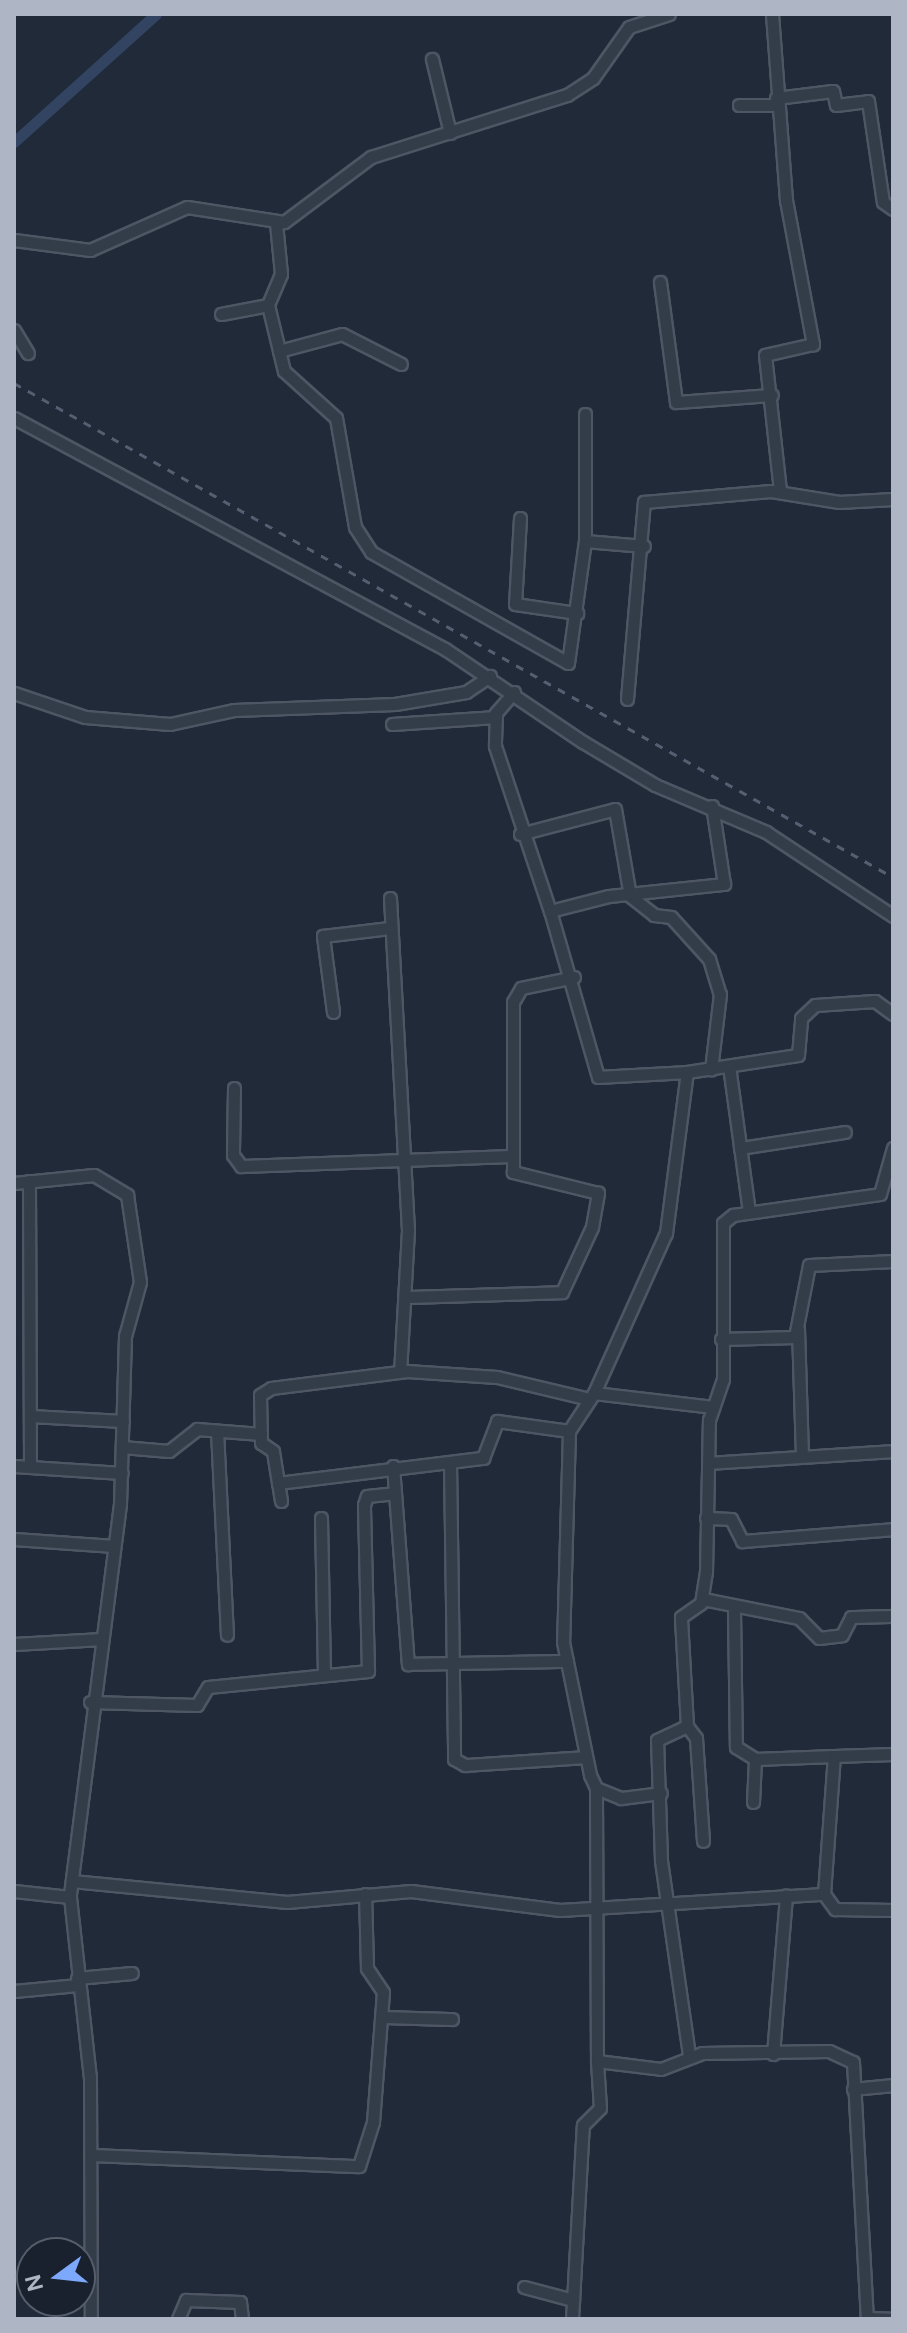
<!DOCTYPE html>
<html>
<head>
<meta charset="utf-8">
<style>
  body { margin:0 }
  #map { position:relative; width:907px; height:2333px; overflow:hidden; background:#202a39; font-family:"DM Sans",sans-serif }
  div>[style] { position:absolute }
  .canal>* { height:11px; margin:-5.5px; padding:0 5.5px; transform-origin:5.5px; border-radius:5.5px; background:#324462 }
  .roads { filter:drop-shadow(2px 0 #4e5664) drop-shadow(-2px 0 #4e5664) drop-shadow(0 2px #4e5664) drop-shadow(0 -2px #4e5664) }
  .minor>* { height:11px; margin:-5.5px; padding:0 5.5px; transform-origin:5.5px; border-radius:5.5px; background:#333c49 }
  .rail>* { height:3px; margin-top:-1.5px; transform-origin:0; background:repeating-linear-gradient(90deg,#555f71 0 8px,transparent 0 16px) }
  span { translate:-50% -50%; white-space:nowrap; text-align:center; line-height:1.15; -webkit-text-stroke:8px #19212e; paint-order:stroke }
  .frame { position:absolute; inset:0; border:16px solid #aeb6c6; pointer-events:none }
  .north { position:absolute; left:16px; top:2237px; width:80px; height:80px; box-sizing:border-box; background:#19212e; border:2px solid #555d6b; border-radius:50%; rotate:255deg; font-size:22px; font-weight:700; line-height:32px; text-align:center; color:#aeb6c6 }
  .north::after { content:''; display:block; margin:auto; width:28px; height:36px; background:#7ca9fc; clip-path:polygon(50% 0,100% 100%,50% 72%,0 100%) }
</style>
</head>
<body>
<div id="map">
  <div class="canal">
    <div style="left:14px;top:142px;width:191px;rotate:-42deg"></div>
  </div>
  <div class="roads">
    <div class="minor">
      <div style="left:772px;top:14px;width:187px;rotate:85.7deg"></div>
      <div style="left:786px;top:200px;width:147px;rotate:79.4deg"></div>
      <div style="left:813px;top:344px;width:49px;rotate:167.1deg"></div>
      <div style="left:765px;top:355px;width:137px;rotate:83.7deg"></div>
      <div style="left:432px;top:59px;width:76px;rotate:76.3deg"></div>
      <div style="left:776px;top:98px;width:57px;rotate:-7deg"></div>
      <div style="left:833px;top:91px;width:14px;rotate:78deg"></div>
      <div style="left:836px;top:105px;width:32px;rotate:-7deg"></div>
      <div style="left:868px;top:101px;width:102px;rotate:81.6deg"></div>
      <div style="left:883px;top:202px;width:12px;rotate:35deg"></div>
      <div style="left:739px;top:105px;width:37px"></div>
      <div style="left:276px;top:223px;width:51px;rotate:84.4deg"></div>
      <div style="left:281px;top:274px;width:34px;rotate:113deg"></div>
      <div style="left:268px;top:305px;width:68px;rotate:76.4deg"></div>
      <div style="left:284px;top:371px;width:70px;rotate:42.1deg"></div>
      <div style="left:336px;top:418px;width:111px;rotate:80.1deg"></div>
      <div style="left:355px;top:527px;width:30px;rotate:57deg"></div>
      <div style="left:371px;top:552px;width:226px;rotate:29.4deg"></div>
      <div style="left:568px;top:663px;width:123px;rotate:-82.1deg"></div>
      <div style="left:585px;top:541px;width:59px;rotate:4.8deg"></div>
      <div style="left:14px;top:240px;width:77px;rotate:7.5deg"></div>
      <div style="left:90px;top:250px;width:106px;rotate:-23.9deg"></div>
      <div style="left:187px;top:207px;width:98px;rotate:8.8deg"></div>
      <div style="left:284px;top:222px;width:109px;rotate:-36.8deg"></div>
      <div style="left:371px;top:157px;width:206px;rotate:-17.6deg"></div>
      <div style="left:567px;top:95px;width:31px;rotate:-33deg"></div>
      <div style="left:593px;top:78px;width:62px;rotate:-54.8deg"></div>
      <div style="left:629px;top:27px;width:42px;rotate:-18deg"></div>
      <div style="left:660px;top:282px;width:121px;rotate:82.4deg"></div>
      <div style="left:676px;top:402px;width:96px;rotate:-4.2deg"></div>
      <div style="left:221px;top:314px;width:48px;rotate:-10.8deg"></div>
      <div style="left:14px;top:330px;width:27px;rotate:59deg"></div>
      <div style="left:279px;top:351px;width:65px;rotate:-15.1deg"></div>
      <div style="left:342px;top:334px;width:66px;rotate:27deg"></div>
      <div style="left:14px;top:418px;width:489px;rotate:28.2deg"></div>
      <div style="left:445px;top:649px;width:166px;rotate:34deg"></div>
      <div style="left:583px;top:742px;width:84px;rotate:30.8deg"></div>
      <div style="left:655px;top:785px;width:121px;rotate:22.9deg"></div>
      <div style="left:766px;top:832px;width:152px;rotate:33.5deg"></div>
      <div style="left:520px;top:518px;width:86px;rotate:93.3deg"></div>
      <div style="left:515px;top:604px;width:63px;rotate:8.3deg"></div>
      <div style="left:585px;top:541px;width:127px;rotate:-90deg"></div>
      <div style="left:514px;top:692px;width:28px;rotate:131deg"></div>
      <div style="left:496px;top:713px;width:33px;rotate:92deg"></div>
      <div style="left:495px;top:746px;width:174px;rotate:71.6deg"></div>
      <div style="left:14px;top:693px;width:75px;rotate:18.7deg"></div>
      <div style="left:85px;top:717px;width:85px;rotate:4.7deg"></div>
      <div style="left:170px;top:724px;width:66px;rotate:-12.3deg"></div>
      <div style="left:234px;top:710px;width:161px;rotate:-2.1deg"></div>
      <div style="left:395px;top:704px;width:72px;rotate:-9.6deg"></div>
      <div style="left:466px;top:692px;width:29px;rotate:-34deg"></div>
      <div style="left:627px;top:699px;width:198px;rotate:-85.1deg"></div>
      <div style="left:644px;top:502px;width:127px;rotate:-5deg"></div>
      <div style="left:771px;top:491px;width:69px;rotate:9.2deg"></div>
      <div style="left:839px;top:502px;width:54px;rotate:-3.2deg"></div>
      <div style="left:392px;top:724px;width:104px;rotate:-3.9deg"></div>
      <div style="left:520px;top:834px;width:98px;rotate:-14.7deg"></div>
      <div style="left:615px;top:809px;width:88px;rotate:80.2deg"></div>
      <div style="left:630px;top:896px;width:31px;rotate:38deg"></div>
      <div style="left:654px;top:915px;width:17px;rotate:7deg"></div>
      <div style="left:671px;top:917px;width:57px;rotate:47.9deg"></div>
      <div style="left:709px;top:959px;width:37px;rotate:73deg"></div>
      <div style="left:720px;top:994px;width:76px;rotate:96.8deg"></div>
      <div style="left:390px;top:898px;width:332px;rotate:86.9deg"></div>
      <div style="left:408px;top:1230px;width:141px;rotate:93.2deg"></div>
      <div style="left:333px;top:1012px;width:77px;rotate:-97.5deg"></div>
      <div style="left:323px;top:936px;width:67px;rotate:-6.8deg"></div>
      <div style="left:729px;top:1066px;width:147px;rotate:82.2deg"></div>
      <div style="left:687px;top:1072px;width:89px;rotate:176.8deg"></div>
      <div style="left:598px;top:1077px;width:173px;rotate:-106.1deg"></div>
      <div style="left:550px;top:911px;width:61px;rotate:-14.3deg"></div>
      <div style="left:609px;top:896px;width:116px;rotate:-6deg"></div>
      <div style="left:724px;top:884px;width:79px;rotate:-98.7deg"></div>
      <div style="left:234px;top:1088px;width:67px;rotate:90.9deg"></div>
      <div style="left:233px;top:1155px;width:14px;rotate:54deg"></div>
      <div style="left:241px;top:1166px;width:271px;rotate:-2.1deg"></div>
      <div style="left:740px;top:1148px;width:106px;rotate:-8.7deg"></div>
      <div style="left:29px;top:1181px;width:285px;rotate:89.8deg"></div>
      <div style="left:14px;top:1183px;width:80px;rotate:-5.7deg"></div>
      <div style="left:94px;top:1175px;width:39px;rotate:31deg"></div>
      <div style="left:127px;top:1195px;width:88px;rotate:81.5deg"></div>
      <div style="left:140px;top:1282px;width:56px;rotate:105.5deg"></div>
      <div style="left:125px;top:1336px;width:168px;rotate:91.7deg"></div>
      <div style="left:120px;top:1504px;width:396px;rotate:97.3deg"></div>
      <div style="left:70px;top:1897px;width:181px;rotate:83.7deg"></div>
      <div style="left:90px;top:2077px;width:242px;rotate:89.8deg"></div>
      <div style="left:406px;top:1297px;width:156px;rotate:-1.8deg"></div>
      <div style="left:562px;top:1292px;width:72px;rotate:-65.2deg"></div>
      <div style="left:592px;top:1227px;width:35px;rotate:-80deg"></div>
      <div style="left:598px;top:1193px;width:88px;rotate:-166.1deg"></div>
      <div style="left:513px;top:1172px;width:170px;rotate:-90deg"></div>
      <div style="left:513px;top:1002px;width:16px;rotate:-60deg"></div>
      <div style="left:521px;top:988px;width:54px;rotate:-11.7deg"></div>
      <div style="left:798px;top:1329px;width:127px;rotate:88.2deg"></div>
      <div style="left:721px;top:1339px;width:74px;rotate:-1.5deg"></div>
      <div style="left:795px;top:1337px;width:73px;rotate:-79deg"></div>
      <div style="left:809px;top:1265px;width:84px;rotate:-2.7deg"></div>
      <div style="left:594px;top:1393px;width:175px;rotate:-65.8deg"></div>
      <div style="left:666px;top:1233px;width:162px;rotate:-82.6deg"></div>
      <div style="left:687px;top:1072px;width:112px;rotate:-8.7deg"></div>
      <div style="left:798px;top:1055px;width:37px;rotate:-85deg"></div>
      <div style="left:801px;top:1018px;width:19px;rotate:-43deg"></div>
      <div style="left:815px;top:1005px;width:60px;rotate:-3.8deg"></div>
      <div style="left:875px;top:1001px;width:22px;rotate:36deg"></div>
      <div style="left:30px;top:1416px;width:93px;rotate:3.1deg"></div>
      <div style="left:217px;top:1431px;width:204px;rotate:87.2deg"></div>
      <div style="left:569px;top:1431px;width:211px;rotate:91.6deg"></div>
      <div style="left:563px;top:1642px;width:136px;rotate:78.5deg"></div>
      <div style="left:590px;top:1775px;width:14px;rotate:65deg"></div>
      <div style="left:596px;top:1788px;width:27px;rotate:22deg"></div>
      <div style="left:621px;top:1798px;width:40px;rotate:-7.1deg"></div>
      <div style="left:122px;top:1447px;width:47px;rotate:4.9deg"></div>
      <div style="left:169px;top:1451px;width:36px;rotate:-38deg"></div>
      <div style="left:197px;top:1429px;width:64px;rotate:4.5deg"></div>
      <div style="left:450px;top:1462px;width:297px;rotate:89.2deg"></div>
      <div style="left:454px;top:1759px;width:13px;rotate:29deg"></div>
      <div style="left:465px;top:1765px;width:120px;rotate:-3.8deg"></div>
      <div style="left:709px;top:1463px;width:184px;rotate:-3.7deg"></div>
      <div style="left:14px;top:1466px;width:108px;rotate:3.7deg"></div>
      <div style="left:393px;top:1466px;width:199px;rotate:85.7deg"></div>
      <div style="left:408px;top:1664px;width:159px;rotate:-1.1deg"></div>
      <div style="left:278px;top:1483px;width:32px;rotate:-99deg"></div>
      <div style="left:273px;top:1451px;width:14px;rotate:-146deg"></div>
      <div style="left:261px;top:1443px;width:48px;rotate:-91.2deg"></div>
      <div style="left:260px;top:1395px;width:13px;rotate:-32deg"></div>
      <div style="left:271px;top:1388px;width:137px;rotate:-7.1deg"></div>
      <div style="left:407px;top:1371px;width:90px;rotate:3.8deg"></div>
      <div style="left:497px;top:1377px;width:90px;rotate:13.4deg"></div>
      <div style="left:281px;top:1501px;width:18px;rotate:-99deg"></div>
      <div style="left:278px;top:1483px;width:207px;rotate:-7deg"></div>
      <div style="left:483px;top:1458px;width:40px;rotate:-69deg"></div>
      <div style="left:497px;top:1421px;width:73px;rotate:7.9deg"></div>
      <div style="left:569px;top:1431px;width:45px;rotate:-56.7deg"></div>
      <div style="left:594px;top:1393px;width:120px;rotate:6.7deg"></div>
      <div style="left:321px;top:1518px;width:157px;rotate:88.9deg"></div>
      <div style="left:706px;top:1518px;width:25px;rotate:2deg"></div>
      <div style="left:731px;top:1519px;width:25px;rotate:63deg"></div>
      <div style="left:742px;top:1541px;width:151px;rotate:-4.5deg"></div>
      <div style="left:14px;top:1539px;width:100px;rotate:4deg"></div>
      <div style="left:703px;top:1599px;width:98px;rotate:11.2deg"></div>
      <div style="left:799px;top:1618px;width:28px;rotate:45deg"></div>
      <div style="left:819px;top:1638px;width:23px;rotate:-7deg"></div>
      <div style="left:842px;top:1635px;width:20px;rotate:-63deg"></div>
      <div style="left:851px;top:1617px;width:42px;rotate:-1.4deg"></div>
      <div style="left:734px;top:1610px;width:137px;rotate:89.2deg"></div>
      <div style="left:736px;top:1747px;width:22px;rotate:32deg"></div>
      <div style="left:755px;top:1759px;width:79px;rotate:-2.2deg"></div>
      <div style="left:14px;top:1644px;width:88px;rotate:-3.3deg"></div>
      <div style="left:90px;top:1702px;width:107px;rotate:1.6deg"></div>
      <div style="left:197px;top:1705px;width:21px;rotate:-59deg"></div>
      <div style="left:208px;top:1687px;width:161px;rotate:-5.7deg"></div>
      <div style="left:368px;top:1671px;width:166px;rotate:-91.4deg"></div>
      <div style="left:364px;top:1505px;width:9px;rotate:-72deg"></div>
      <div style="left:367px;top:1496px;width:27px;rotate:-6deg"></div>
      <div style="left:687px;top:1726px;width:15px;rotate:53deg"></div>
      <div style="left:696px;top:1738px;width:103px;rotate:86.1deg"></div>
      <div style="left:596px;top:1788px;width:273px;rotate:89.8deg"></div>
      <div style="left:753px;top:1802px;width:43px;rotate:-87.3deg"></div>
      <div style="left:72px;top:1881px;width:216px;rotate:5.6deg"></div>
      <div style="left:287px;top:1902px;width:124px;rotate:-5.1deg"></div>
      <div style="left:411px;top:1891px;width:150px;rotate:7.3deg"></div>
      <div style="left:560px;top:1910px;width:264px;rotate:-3.5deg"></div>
      <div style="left:824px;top:1894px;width:138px;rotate:-85.9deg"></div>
      <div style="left:834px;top:1756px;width:59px;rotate:-1.9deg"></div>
      <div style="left:14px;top:1891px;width:56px;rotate:6.1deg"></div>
      <div style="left:824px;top:1894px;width:19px;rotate:54deg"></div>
      <div style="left:835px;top:1909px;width:58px;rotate:1deg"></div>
      <div style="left:77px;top:1978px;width:55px;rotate:-5.2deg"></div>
      <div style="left:14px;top:1991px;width:64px;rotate:-5.4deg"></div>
      <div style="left:381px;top:2017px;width:71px;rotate:1.6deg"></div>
      <div style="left:773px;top:2054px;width:159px;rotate:-85.3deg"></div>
      <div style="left:689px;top:2055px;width:197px;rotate:-98.2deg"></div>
      <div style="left:661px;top:1860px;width:120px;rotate:-91.9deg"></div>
      <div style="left:657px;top:1740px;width:33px;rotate:-25deg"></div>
      <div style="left:687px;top:1726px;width:109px;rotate:-93.2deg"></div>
      <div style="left:681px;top:1617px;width:24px;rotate:-35deg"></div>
      <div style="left:701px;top:1603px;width:31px;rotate:-81deg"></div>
      <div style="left:706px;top:1572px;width:152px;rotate:-88.9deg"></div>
      <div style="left:709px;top:1420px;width:43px;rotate:-71.1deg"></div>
      <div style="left:723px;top:1379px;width:156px;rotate:-90deg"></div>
      <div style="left:723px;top:1223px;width:13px;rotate:-39deg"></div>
      <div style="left:733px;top:1215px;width:148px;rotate:-8.1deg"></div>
      <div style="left:880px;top:1194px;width:48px;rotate:-74.2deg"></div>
      <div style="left:853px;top:2089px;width:40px;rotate:-5.7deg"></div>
      <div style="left:92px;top:2155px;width:267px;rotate:2.4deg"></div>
      <div style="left:359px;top:2166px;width:46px;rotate:-72.3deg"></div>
      <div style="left:373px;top:2122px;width:130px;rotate:-85.6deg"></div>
      <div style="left:383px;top:1992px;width:29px;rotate:-124deg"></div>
      <div style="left:367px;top:1968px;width:74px;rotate:-91.5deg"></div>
      <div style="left:524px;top:2287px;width:51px;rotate:14.9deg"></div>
      <div style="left:867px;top:2318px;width:26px;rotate:2deg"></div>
      <div style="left:178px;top:2319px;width:21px;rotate:-67deg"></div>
      <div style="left:186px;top:2300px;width:54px;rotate:2.1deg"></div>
      <div style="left:240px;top:2302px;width:17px;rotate:83deg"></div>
      <div style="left:572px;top:2319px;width:194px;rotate:-86.8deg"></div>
      <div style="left:583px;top:2125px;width:24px;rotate:-45deg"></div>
      <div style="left:600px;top:2108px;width:47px;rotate:-93.7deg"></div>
      <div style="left:597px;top:2061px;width:64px;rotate:7.1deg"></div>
      <div style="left:661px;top:2069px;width:44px;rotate:-21.3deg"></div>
      <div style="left:702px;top:2053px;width:127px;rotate:-0.9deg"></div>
      <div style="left:829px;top:2051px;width:26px;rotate:25deg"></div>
      <div style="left:853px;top:2062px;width:257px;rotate:86.9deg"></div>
    </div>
  </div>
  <div class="rail">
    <div style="left:14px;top:383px;width:1008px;rotate:29.34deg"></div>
  </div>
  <div class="frame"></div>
  <div class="north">N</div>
</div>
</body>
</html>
